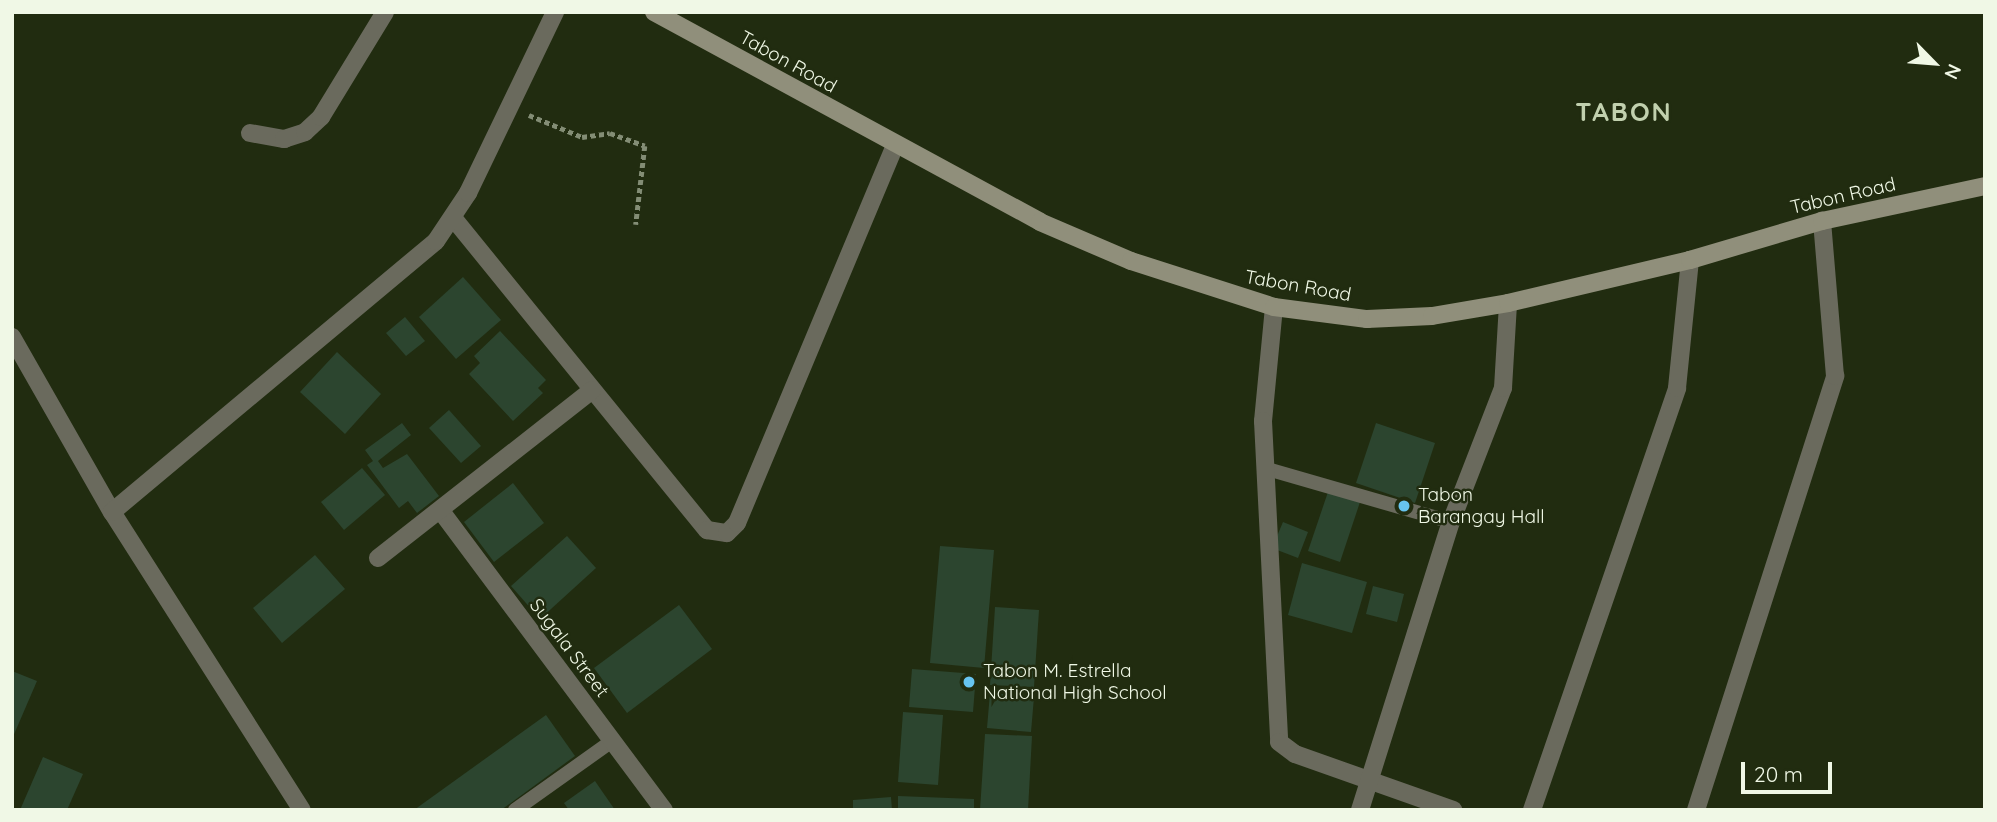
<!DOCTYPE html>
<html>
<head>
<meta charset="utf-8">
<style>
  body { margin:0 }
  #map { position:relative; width:1997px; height:822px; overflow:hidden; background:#212c10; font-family:Quicksand,sans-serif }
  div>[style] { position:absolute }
  .building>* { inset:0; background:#2c452f }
  .path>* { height:4.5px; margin-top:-2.25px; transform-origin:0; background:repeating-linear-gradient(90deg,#838d75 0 5px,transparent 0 8.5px) }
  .lane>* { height:14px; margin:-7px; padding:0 7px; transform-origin:7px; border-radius:7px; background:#6a6a5d }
  .street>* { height:18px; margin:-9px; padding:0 9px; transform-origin:9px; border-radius:9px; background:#6a6a5d }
  .secondary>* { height:18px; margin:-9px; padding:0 9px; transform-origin:9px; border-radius:9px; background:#908f7b }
  .dots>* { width:19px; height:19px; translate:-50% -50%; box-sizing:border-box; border:4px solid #212c10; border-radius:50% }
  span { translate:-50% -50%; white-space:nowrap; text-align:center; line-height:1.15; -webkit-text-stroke:5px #212c10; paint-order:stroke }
  .street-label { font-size:19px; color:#f0f8e6 }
  .poi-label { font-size:19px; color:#f0f8e6 }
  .left { translate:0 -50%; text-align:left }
  .district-label { font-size:26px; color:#c1d0ae; font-weight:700; letter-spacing:2px }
  .frame { position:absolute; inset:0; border:14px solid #f0f8e6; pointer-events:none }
  .north { position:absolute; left:1899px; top:28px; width:70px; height:70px; -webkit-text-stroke:5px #212c10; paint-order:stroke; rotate:115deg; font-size:19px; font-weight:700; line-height:28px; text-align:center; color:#f0f8e6 }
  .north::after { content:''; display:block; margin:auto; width:24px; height:32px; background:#f0f8e6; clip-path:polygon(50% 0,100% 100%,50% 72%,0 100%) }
  .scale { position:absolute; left:1741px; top:762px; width:91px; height:32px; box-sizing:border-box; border:4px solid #f0f8e6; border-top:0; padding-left:9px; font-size:21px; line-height:24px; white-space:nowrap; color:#f0f8e6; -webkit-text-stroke:5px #212c10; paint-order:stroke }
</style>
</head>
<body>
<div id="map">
  <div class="building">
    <div style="clip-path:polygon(463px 277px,501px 320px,456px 359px,419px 317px)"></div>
    <div style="clip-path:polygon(405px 317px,425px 341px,406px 356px,386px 333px)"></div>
    <div style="clip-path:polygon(500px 331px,546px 380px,538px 388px,543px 393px,513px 421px,469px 374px,480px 363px,474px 356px)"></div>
    <div style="clip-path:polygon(337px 352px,381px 394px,345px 434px,300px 392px)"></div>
    <div style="clip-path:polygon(449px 410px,481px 446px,461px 463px,429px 428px)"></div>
    <div style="clip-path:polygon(402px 423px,411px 435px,378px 461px,383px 468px,407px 454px,439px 496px,417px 513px,408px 501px,399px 508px,367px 465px,373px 461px,365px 450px)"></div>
    <div style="clip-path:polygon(1376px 423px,1435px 443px,1415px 503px,1356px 483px)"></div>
    <div style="clip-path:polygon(362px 468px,385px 495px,344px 530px,321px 502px)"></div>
    <div style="clip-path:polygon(513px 483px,544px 523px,494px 562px,464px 522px)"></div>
    <div style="clip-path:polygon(1329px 489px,1361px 499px,1340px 562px,1308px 551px)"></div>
    <div style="clip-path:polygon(1283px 522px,1308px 532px,1298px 558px,1272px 548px)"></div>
    <div style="clip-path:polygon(567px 536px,596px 568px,540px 619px,511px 586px)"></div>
    <div style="clip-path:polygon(940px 546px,994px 550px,984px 668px,930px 663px)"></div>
    <div style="clip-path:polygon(315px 555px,345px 589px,282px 643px,253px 608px)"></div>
    <div style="clip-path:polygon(1302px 563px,1367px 582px,1352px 633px,1288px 615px)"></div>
    <div style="clip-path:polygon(1373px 586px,1404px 594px,1397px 622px,1366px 614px)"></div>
    <div style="clip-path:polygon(679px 605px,712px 649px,627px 713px,594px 668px)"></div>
    <div style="clip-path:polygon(995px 607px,1039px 610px,1034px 687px,990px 685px)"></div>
    <div style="clip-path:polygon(912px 669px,976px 674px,973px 712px,909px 707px)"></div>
    <div style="clip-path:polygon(12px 671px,37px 681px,12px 739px)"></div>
    <div style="clip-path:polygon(990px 693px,1034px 697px,1031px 732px,987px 728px)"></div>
    <div style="clip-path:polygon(903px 712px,943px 715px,938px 785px,898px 782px)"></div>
    <div style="clip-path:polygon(546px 715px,575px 756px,501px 810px,414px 810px)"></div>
    <div style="clip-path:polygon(985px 734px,1032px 736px,1028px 810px,980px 810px)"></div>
    <div style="clip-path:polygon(43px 757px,83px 774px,67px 810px,20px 810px)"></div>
    <div style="clip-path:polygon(595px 781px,615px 810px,569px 810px,564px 803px)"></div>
    <div style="clip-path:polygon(898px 796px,974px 799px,974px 810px,898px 810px)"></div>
    <div style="clip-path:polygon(891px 797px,892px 810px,853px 810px,853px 800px)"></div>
  </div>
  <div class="path">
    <div style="left:529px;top:115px;width:57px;rotate:22.5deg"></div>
    <div style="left:582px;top:137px;width:28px;rotate:-8deg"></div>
    <div style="left:610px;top:133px;width:37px;rotate:20deg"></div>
    <div style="left:645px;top:146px;width:79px;rotate:96.6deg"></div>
  </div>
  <div class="lane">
    <div style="left:1264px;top:468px;width:195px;rotate:16.1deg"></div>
    <div style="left:515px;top:810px;width:119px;rotate:-35.4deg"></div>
  </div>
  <div class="street">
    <div style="left:250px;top:133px;width:35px;rotate:10deg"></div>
    <div style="left:284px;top:139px;width:22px;rotate:-18deg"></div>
    <div style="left:305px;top:132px;width:22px;rotate:-43deg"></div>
    <div style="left:321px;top:117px;width:123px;rotate:-58.6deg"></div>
    <div style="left:454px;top:219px;width:401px;rotate:50.9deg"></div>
    <div style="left:707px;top:530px;width:20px;rotate:9deg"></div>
    <div style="left:727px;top:533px;width:14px;rotate:-45deg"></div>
    <div style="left:737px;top:523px;width:409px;rotate:-67.3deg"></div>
    <div style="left:1274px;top:307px;width:115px;rotate:95.5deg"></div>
    <div style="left:1263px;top:421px;width:321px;rotate:87.1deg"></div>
    <div style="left:1279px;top:742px;width:20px;rotate:37deg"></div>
    <div style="left:1295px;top:754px;width:168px;rotate:19.5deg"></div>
    <div style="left:12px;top:337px;width:202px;rotate:60.3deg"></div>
    <div style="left:112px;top:512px;width:353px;rotate:57.5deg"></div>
    <div style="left:441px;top:511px;width:373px;rotate:53.3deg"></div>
    <div style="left:112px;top:512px;width:422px;rotate:-39.9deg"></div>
    <div style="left:436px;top:241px;width:58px;rotate:-56.3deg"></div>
    <div style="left:468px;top:193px;width:201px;rotate:-64.3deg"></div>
    <div style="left:378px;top:558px;width:272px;rotate:-38.1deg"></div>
    <div style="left:1360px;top:810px;width:302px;rotate:-72.5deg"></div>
    <div style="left:1451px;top:522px;width:144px;rotate:-68.8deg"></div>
    <div style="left:1503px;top:388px;width:85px;rotate:-86.6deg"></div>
    <div style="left:1532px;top:810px;width:446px;rotate:-71deg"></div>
    <div style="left:1677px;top:388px;width:129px;rotate:-84.2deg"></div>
    <div style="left:1696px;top:810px;width:456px;rotate:-72.2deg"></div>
    <div style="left:1835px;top:376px;width:156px;rotate:-94.8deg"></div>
  </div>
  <div class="secondary">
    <div style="left:654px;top:12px;width:439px;rotate:28.5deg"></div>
    <div style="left:1040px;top:222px;width:99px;rotate:23.2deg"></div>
    <div style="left:1131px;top:261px;width:150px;rotate:17.8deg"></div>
    <div style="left:1274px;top:307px;width:94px;rotate:7.4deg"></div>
    <div style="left:1367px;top:319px;width:65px;rotate:-2.6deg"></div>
    <div style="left:1432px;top:316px;width:77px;rotate:-9.7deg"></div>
    <div style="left:1508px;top:303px;width:187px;rotate:-13.3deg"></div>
    <div style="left:1690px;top:260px;width:138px;rotate:-16.5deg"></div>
    <div style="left:1822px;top:221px;width:167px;rotate:-12.1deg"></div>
  </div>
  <div class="dots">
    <div style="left:1404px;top:506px;background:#67c4f0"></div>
    <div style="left:969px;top:682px;background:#67c4f0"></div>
  </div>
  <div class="street-label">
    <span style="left:788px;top:62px;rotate:29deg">Tabon Road</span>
    <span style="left:1843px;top:196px;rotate:-13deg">Tabon Road</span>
    <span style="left:1298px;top:286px;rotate:10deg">Tabon Road</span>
    <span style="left:569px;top:648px;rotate:53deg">Sugala Street</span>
  </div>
  <div class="poi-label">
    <span class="left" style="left:1418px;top:506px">Tabon<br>Barangay Hall</span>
    <span class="left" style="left:983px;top:682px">Tabon M. Estrella<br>National High School</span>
  </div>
  <div class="district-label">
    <span style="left:1624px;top:112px">TABON</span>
  </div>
  <div class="frame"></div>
  <div class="north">N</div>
  <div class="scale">20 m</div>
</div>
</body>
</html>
